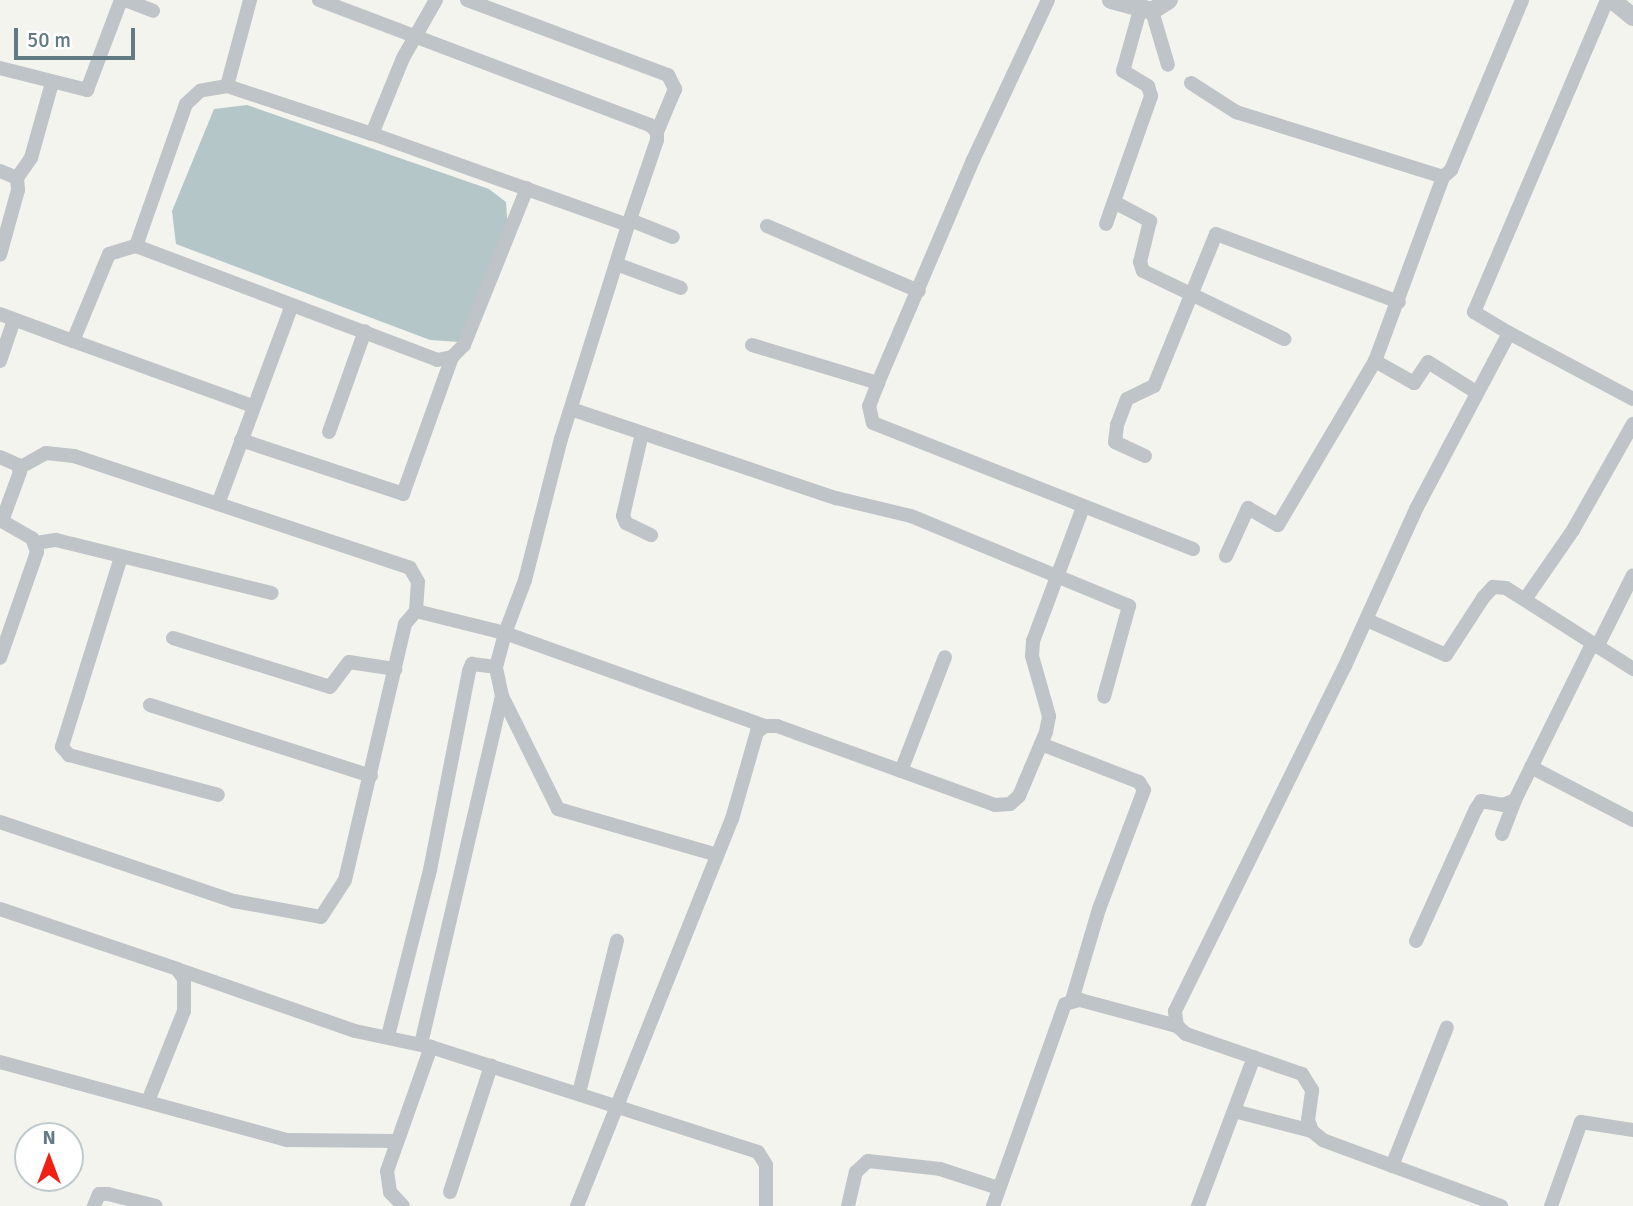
<!DOCTYPE html>
<html>
<head>
<meta charset="utf-8">
<style>
  body { margin:0 }
  #map { position:relative; width:1633px; height:1206px; overflow:hidden; background:#f4f4ef; font-family:Signika,sans-serif }
  div>[style] { position:absolute }
  .water>* { inset:0; background:#b4c6c8 }
  .minor>* { height:14px; margin:-7px; padding:0 7px; transform-origin:7px; border-radius:7px; background:#bec4c7 }
  .tertiary>* { height:18px; margin:-9px; padding:0 9px; transform-origin:9px; border-radius:9px; background:#bec4c7 }
  span { translate:-50% -50%; white-space:nowrap; text-align:center; line-height:1.15; -webkit-text-stroke:7px #fff; paint-order:stroke }
  .north { position:absolute; left:14px; top:1122px; width:70px; height:70px; box-sizing:border-box; background:#fff; border:2px solid #c0cacd; border-radius:50%; rotate:0deg; font-size:19px; font-weight:700; line-height:28px; text-align:center; color:#617a83 }
  .north::after { content:''; display:block; margin:auto; width:24px; height:32px; background:#f12013; clip-path:polygon(50% 0,100% 100%,50% 72%,0 100%) }
  .scale { position:absolute; left:14px; top:28px; width:121px; height:32px; box-sizing:border-box; border:4px solid #617a83; border-top:0; padding-left:9px; font-size:21px; line-height:24px; white-space:nowrap; color:#617a83; -webkit-text-stroke:5px #fff; paint-order:stroke }
</style>
</head>
<body>
<div id="map">
  <div class="water">
    <div style="clip-path:polygon(247px 105px,489px 189px,506px 202px,508px 231px,459px 342px,430px 340px,176px 244px,172px 211px,214px 109px)"></div>
  </div>
  <div class="minor">
    <div style="left:125px;top:0;width:30px;rotate:21deg"></div>
    <div style="left:319px;top:0;width:354px;rotate:20.7deg"></div>
    <div style="left:650px;top:125px;width:10px;rotate:45deg"></div>
    <div style="left:657px;top:132px;width:8px;rotate:90deg"></div>
    <div style="left:657px;top:140px;width:90px;rotate:108.8deg"></div>
    <div style="left:467px;top:0;width:215px;rotate:20.5deg"></div>
    <div style="left:668px;top:75px;width:16px;rotate:63deg"></div>
    <div style="left:675px;top:89px;width:47px;rotate:112.7deg"></div>
    <div style="left:1048px;top:0;width:177px;rotate:115.1deg"></div>
    <div style="left:973px;top:160px;width:242px;rotate:113.1deg"></div>
    <div style="left:878px;top:383px;width:25px;rotate:111deg"></div>
    <div style="left:869px;top:406px;width:17px;rotate:77deg"></div>
    <div style="left:873px;top:423px;width:344px;rotate:21.5deg"></div>
    <div style="left:1152px;top:11px;width:56px;rotate:73.5deg"></div>
    <div style="left:0;top:68px;width:90px;rotate:14.2deg"></div>
    <div style="left:87px;top:90px;width:96px;rotate:-69.3deg"></div>
    <div style="left:1191px;top:83px;width:54px;rotate:32.8deg"></div>
    <div style="left:1236px;top:112px;width:217px;rotate:17.4deg"></div>
    <div style="left:1443px;top:177px;width:11px;rotate:-41deg"></div>
    <div style="left:1451px;top:170px;width:184px;rotate:-67.3deg"></div>
    <div style="left:227px;top:86px;width:89px;rotate:-75deg"></div>
    <div style="left:372px;top:134px;width:153px;rotate:-161.7deg"></div>
    <div style="left:227px;top:86px;width:27px;rotate:170deg"></div>
    <div style="left:200px;top:91px;width:19px;rotate:137deg"></div>
    <div style="left:186px;top:104px;width:151px;rotate:109.4deg"></div>
    <div style="left:136px;top:246px;width:322px;rotate:20.7deg"></div>
    <div style="left:437px;top:360px;width:15px;rotate:-11deg"></div>
    <div style="left:452px;top:357px;width:17px;rotate:-45deg"></div>
    <div style="left:464px;top:345px;width:169px;rotate:-68.1deg"></div>
    <div style="left:0;top:171px;width:18px;rotate:22deg"></div>
    <div style="left:17px;top:178px;width:12px;rotate:85deg"></div>
    <div style="left:18px;top:190px;width:67px;rotate:105.5deg"></div>
    <div style="left:17px;top:178px;width:24px;rotate:-55deg"></div>
    <div style="left:31px;top:158px;width:78px;rotate:-74.4deg"></div>
    <div style="left:1114px;top:202px;width:41px;rotate:27.8deg"></div>
    <div style="left:1150px;top:221px;width:42px;rotate:103.7deg"></div>
    <div style="left:1140px;top:262px;width:9px;rotate:72deg"></div>
    <div style="left:1143px;top:271px;width:157px;rotate:25.7deg"></div>
    <div style="left:630px;top:220px;width:46px;rotate:21.6deg"></div>
    <div style="left:1106px;top:224px;width:136px;rotate:-70.6deg"></div>
    <div style="left:1151px;top:96px;width:10px;rotate:-107deg"></div>
    <div style="left:1148px;top:86px;width:29px;rotate:-149deg"></div>
    <div style="left:1123px;top:71px;width:63px;rotate:-74.4deg"></div>
    <div style="left:767px;top:226px;width:165px;rotate:23.2deg"></div>
    <div style="left:616px;top:264px;width:69px;rotate:20.3deg"></div>
    <div style="left:0;top:314px;width:78px;rotate:20.3deg"></div>
    <div style="left:73px;top:341px;width:94px;rotate:-67.5deg"></div>
    <div style="left:109px;top:254px;width:28px;rotate:-17deg"></div>
    <div style="left:1509px;top:333px;width:140px;rotate:28deg"></div>
    <div style="left:73px;top:341px;width:191px;rotate:19.9deg"></div>
    <div style="left:752px;top:345px;width:132px;rotate:16.8deg"></div>
    <div style="left:0;top:361px;width:43px;rotate:-71.1deg"></div>
    <div style="left:1375px;top:361px;width:45px;rotate:29.4deg"></div>
    <div style="left:1414px;top:383px;width:25px;rotate:-56deg"></div>
    <div style="left:1428px;top:362px;width:57px;rotate:32deg"></div>
    <div style="left:571px;top:409px;width:280px;rotate:18.6deg"></div>
    <div style="left:836px;top:498px;width:77px;rotate:13.5deg"></div>
    <div style="left:911px;top:516px;width:236px;rotate:22.4deg"></div>
    <div style="left:1129px;top:606px;width:94px;rotate:105.4deg"></div>
    <div style="left:329px;top:432px;width:107px;rotate:-70.4deg"></div>
    <div style="left:642px;top:433px;width:85px;rotate:102.9deg"></div>
    <div style="left:623px;top:516px;width:8px;rotate:67deg"></div>
    <div style="left:626px;top:523px;width:28px;rotate:26deg"></div>
    <div style="left:241px;top:440px;width:171px;rotate:18.4deg"></div>
    <div style="left:403px;top:494px;width:145px;rotate:-70.3deg"></div>
    <div style="left:1145px;top:456px;width:33px;rotate:-155deg"></div>
    <div style="left:1115px;top:442px;width:17px;rotate:-83deg"></div>
    <div style="left:1117px;top:425px;width:28px;rotate:-69deg"></div>
    <div style="left:1127px;top:399px;width:30px;rotate:-26deg"></div>
    <div style="left:1154px;top:386px;width:164px;rotate:-67.8deg"></div>
    <div style="left:1216px;top:234px;width:195px;rotate:20.4deg"></div>
    <div style="left:0;top:457px;width:20px;rotate:24deg"></div>
    <div style="left:18px;top:465px;width:7px;rotate:74deg"></div>
    <div style="left:20px;top:472px;width:52px;rotate:110.2deg"></div>
    <div style="left:2px;top:521px;width:34px;rotate:30deg"></div>
    <div style="left:32px;top:538px;width:15px;rotate:70deg"></div>
    <div style="left:37px;top:552px;width:112px;rotate:109.2deg"></div>
    <div style="left:19px;top:468px;width:31px;rotate:-29deg"></div>
    <div style="left:46px;top:453px;width:28px;rotate:6deg"></div>
    <div style="left:74px;top:456px;width:354px;rotate:18.4deg"></div>
    <div style="left:410px;top:568px;width:16px;rotate:60deg"></div>
    <div style="left:418px;top:582px;width:29px;rotate:94deg"></div>
    <div style="left:218px;top:504px;width:212px;rotate:-69.6deg"></div>
    <div style="left:36px;top:543px;width:20px;rotate:-9deg"></div>
    <div style="left:56px;top:540px;width:222px;rotate:13.8deg"></div>
    <div style="left:1226px;top:556px;width:53px;rotate:-65.4deg"></div>
    <div style="left:1248px;top:508px;width:34px;rotate:30deg"></div>
    <div style="left:1278px;top:525px;width:191px;rotate:-59.4deg"></div>
    <div style="left:1375px;top:361px;width:196px;rotate:-69.7deg"></div>
    <div style="left:121px;top:557px;width:199px;rotate:107.3deg"></div>
    <div style="left:62px;top:747px;width:11px;rotate:49deg"></div>
    <div style="left:69px;top:755px;width:154px;rotate:15deg"></div>
    <div style="left:1526px;top:598px;width:83px;rotate:-55.3deg"></div>
    <div style="left:1573px;top:530px;width:122px;rotate:-60.5deg"></div>
    <div style="left:1367px;top:620px;width:86px;rotate:23.9deg"></div>
    <div style="left:1446px;top:655px;width:68px;rotate:-57deg"></div>
    <div style="left:1483px;top:598px;width:15px;rotate:-48deg"></div>
    <div style="left:1493px;top:587px;width:13px;rotate:4deg"></div>
    <div style="left:1506px;top:588px;width:151px;rotate:32.5deg"></div>
    <div style="left:173px;top:638px;width:164px;rotate:17.3deg"></div>
    <div style="left:330px;top:687px;width:31px;rotate:-53deg"></div>
    <div style="left:349px;top:662px;width:47px;rotate:8.7deg"></div>
    <div style="left:1597px;top:647px;width:80px;rotate:-63.4deg"></div>
    <div style="left:502px;top:696px;width:126px;rotate:63.6deg"></div>
    <div style="left:558px;top:809px;width:166px;rotate:16.1deg"></div>
    <div style="left:150px;top:705px;width:232px;rotate:17.8deg"></div>
    <div style="left:1041px;top:744px;width:105px;rotate:21.2deg"></div>
    <div style="left:1139px;top:782px;width:9px;rotate:58deg"></div>
    <div style="left:1144px;top:790px;width:127px;rotate:110.7deg"></div>
    <div style="left:1099px;top:909px;width:95px;rotate:106.5deg"></div>
    <div style="left:1531px;top:767px;width:115px;rotate:27.5deg"></div>
    <div style="left:901px;top:771px;width:122px;rotate:-68.9deg"></div>
    <div style="left:0;top:822px;width:247px;rotate:18.7deg"></div>
    <div style="left:234px;top:901px;width:88px;rotate:10.4deg"></div>
    <div style="left:321px;top:917px;width:44px;rotate:-57deg"></div>
    <div style="left:345px;top:880px;width:263px;rotate:-76.8deg"></div>
    <div style="left:405px;top:624px;width:17px;rotate:-50deg"></div>
    <div style="left:416px;top:611px;width:92px;rotate:13.9deg"></div>
    <div style="left:505px;top:633px;width:276px;rotate:19.7deg"></div>
    <div style="left:1502px;top:834px;width:36px;rotate:-69deg"></div>
    <div style="left:0;top:909px;width:187px;rotate:18.7deg"></div>
    <div style="left:177px;top:969px;width:12px;rotate:55deg"></div>
    <div style="left:184px;top:979px;width:32px;rotate:90deg"></div>
    <div style="left:184px;top:1011px;width:97px;rotate:111.8deg"></div>
    <div style="left:1416px;top:941px;width:145px;rotate:-65.6deg"></div>
    <div style="left:1476px;top:809px;width:9px;rotate:-58deg"></div>
    <div style="left:1481px;top:801px;width:22px;rotate:10deg"></div>
    <div style="left:1503px;top:805px;width:13px;rotate:-23deg"></div>
    <div style="left:1515px;top:800px;width:174px;rotate:-63.7deg"></div>
    <div style="left:177px;top:969px;width:188px;rotate:19.2deg"></div>
    <div style="left:355px;top:1031px;width:78px;rotate:11.9deg"></div>
    <div style="left:431px;top:1047px;width:343px;rotate:17.8deg"></div>
    <div style="left:758px;top:1152px;width:15px;rotate:58deg"></div>
    <div style="left:766px;top:1165px;width:41px;rotate:90deg"></div>
    <div style="left:388px;top:1036px;width:171px;rotate:-75.8deg"></div>
    <div style="left:430px;top:870px;width:203px;rotate:-78.9deg"></div>
    <div style="left:469px;top:671px;width:8px;rotate:-67deg"></div>
    <div style="left:472px;top:664px;width:24px;rotate:7deg"></div>
    <div style="left:421px;top:1044px;width:357px;rotate:-76.9deg"></div>
    <div style="left:502px;top:696px;width:30px;rotate:-102deg"></div>
    <div style="left:496px;top:667px;width:35px;rotate:-75deg"></div>
    <div style="left:505px;top:633px;width:57px;rotate:-69.3deg"></div>
    <div style="left:525px;top:580px;width:146px;rotate:-75.7deg"></div>
    <div style="left:561px;top:439px;width:224px;rotate:-72.6deg"></div>
    <div style="left:628px;top:225px;width:272px;rotate:-160.4deg"></div>
    <div style="left:372px;top:134px;width:82px;rotate:-67.8deg"></div>
    <div style="left:403px;top:58px;width:67px;rotate:-60.4deg"></div>
    <div style="left:0;top:1062px;width:298px;rotate:15.2deg"></div>
    <div style="left:288px;top:1140px;width:109px;rotate:0.5deg"></div>
    <div style="left:579px;top:1093px;width:157px;rotate:-76deg"></div>
    <div style="left:1234px;top:1111px;width:81px;rotate:14.4deg"></div>
    <div style="left:1392px;top:1166px;width:149px;rotate:-68.4deg"></div>
    <div style="left:450px;top:1192px;width:133px;rotate:-72deg"></div>
    <div style="left:94px;top:1206px;width:13px;rotate:-67deg"></div>
    <div style="left:99px;top:1194px;width:9px"></div>
    <div style="left:108px;top:1194px;width:49px;rotate:14deg"></div>
    <div style="left:403px;top:1206px;width:19px;rotate:-133deg"></div>
    <div style="left:390px;top:1192px;width:21px;rotate:-98deg"></div>
    <div style="left:387px;top:1171px;width:132px;rotate:-70.5deg"></div>
    <div style="left:577px;top:1206px;width:417px;rotate:-68.2deg"></div>
    <div style="left:732px;top:819px;width:91px;rotate:-74deg"></div>
    <div style="left:757px;top:732px;width:10px;rotate:-37deg"></div>
    <div style="left:765px;top:726px;width:12px"></div>
    <div style="left:777px;top:726px;width:232px;rotate:19.9deg"></div>
    <div style="left:995px;top:805px;width:15px;rotate:-4deg"></div>
    <div style="left:1010px;top:804px;width:12px;rotate:-42deg"></div>
    <div style="left:1019px;top:796px;width:69px;rotate:-67.1deg"></div>
    <div style="left:1046px;top:732px;width:16px;rotate:-79deg"></div>
    <div style="left:1049px;top:716px;width:62px;rotate:-105.8deg"></div>
    <div style="left:1032px;top:656px;width:15px;rotate:-86deg"></div>
    <div style="left:1033px;top:641px;width:143px;rotate:-69.5deg"></div>
    <div style="left:848px;top:1206px;width:35px;rotate:-77deg"></div>
    <div style="left:856px;top:1172px;width:16px;rotate:-43deg"></div>
    <div style="left:868px;top:1161px;width:72px;rotate:6.3deg"></div>
    <div style="left:940px;top:1169px;width:61px;rotate:18.1deg"></div>
    <div style="left:993px;top:1206px;width:214px;rotate:-70.4deg"></div>
    <div style="left:1065px;top:1004px;width:16px;rotate:-15deg"></div>
    <div style="left:1080px;top:1000px;width:100px;rotate:15deg"></div>
    <div style="left:1198px;top:1206px;width:159px;rotate:-69.4deg"></div>
    <div style="left:1501px;top:1206px;width:190px;rotate:-159.7deg"></div>
    <div style="left:1323px;top:1140px;width:14px;rotate:-141deg"></div>
    <div style="left:1312px;top:1131px;width:12px;rotate:-110deg"></div>
    <div style="left:1308px;top:1120px;width:30px;rotate:-82deg"></div>
    <div style="left:1312px;top:1090px;width:19px;rotate:-122deg"></div>
    <div style="left:1302px;top:1074px;width:123px;rotate:-161deg"></div>
    <div style="left:1186px;top:1034px;width:12px;rotate:-138deg"></div>
    <div style="left:1177px;top:1026px;width:15px;rotate:-98deg"></div>
    <div style="left:1175px;top:1011px;width:382px;rotate:-63.8deg"></div>
    <div style="left:1344px;top:668px;width:175px;rotate:-65.6deg"></div>
    <div style="left:1416px;top:509px;width:199px;rotate:-62.1deg"></div>
    <div style="left:1509px;top:333px;width:41px;rotate:-149deg"></div>
    <div style="left:1474px;top:312px;width:339px;rotate:-66.9deg"></div>
    <div style="left:1551px;top:1206px;width:89px;rotate:-70.3deg"></div>
    <div style="left:1581px;top:1122px;width:53px;rotate:8.7deg"></div>
  </div>
  <div class="tertiary">
    <div style="left:1111px;top:0;width:42px;rotate:15deg"></div>
    <div style="left:1152px;top:11px;width:20px;rotate:-33deg"></div>
    <div style="left:1612px;top:0;width:27px;rotate:39deg"></div>
  </div>
  <div class="north">N</div>
  <div class="scale">50 m</div>
</div>
</body>
</html>
